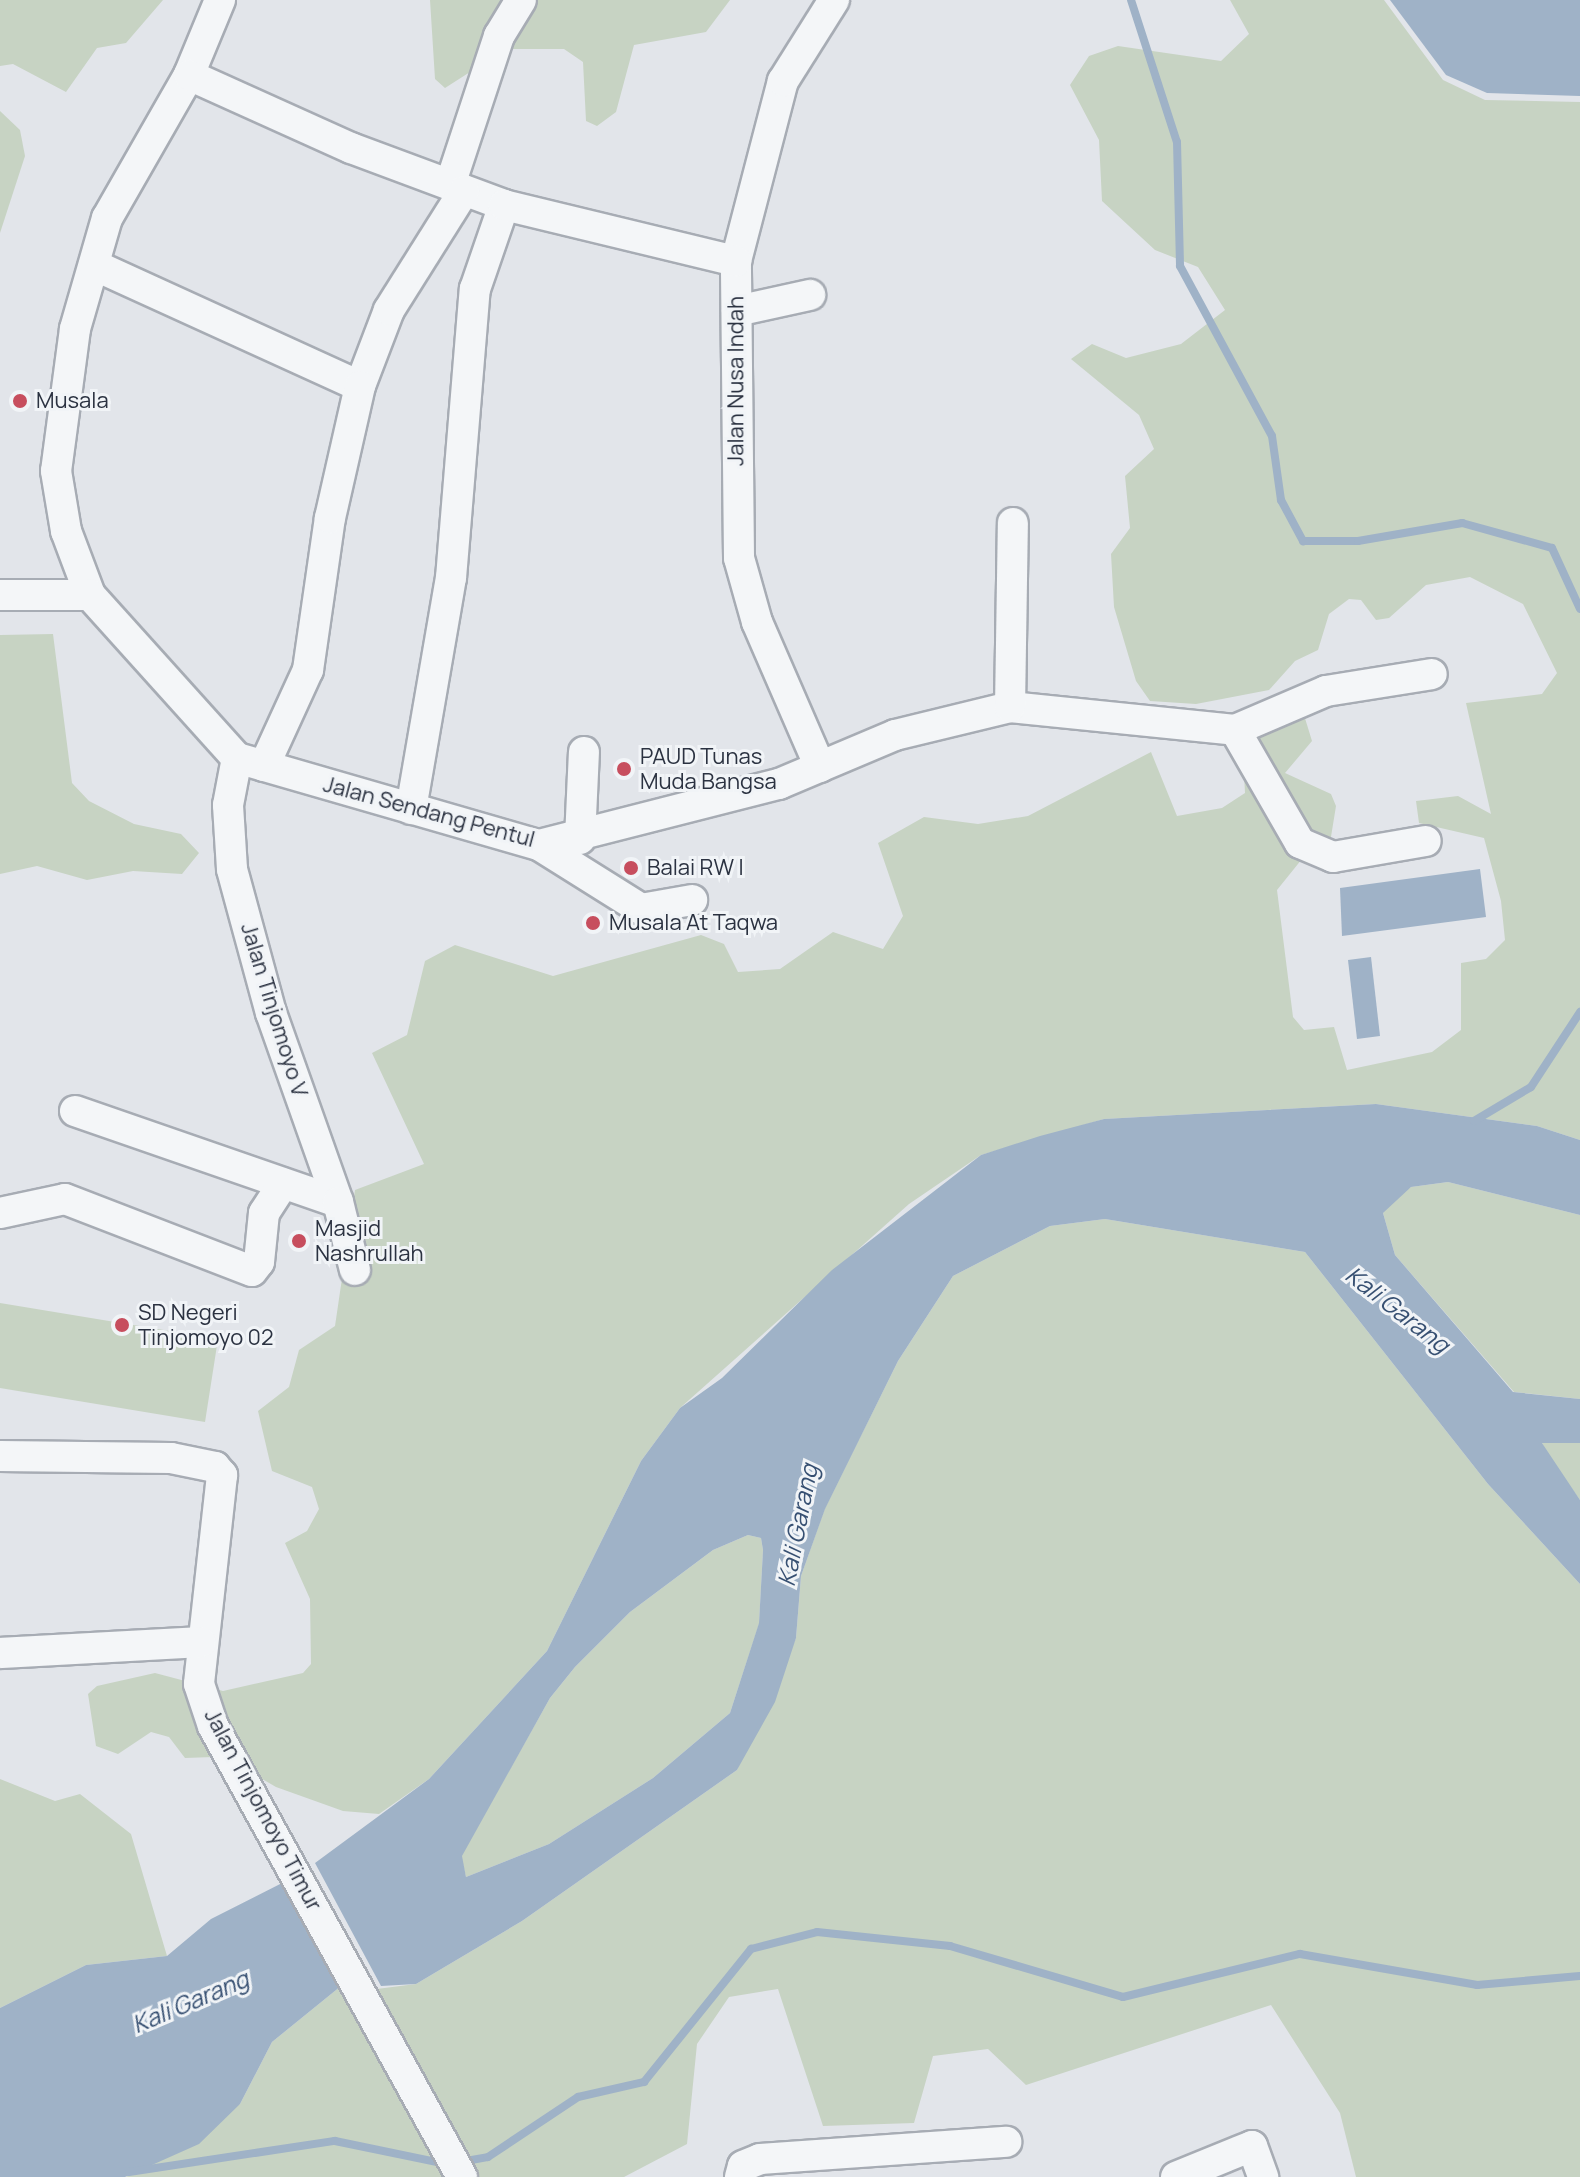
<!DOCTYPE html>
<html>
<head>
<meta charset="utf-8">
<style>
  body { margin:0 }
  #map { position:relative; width:1580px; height:2177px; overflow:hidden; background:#e2e5ea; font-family:Manrope,sans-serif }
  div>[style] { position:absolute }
  .green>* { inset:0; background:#c7d3c3 }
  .water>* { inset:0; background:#9fb2c7 }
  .stream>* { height:8px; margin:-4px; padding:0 4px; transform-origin:4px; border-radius:4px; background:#9fb2c7 }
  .roads { filter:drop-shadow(2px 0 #a7acb4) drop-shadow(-2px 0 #a7acb4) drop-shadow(0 2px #a7acb4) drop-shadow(0 -2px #a7acb4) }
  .minor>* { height:30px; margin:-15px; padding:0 15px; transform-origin:15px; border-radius:15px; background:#f4f6f8 }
  .dots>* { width:22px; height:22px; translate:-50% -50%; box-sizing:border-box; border:4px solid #f1f4f7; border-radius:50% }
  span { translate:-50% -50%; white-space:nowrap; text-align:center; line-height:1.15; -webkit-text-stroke:6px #f1f4f7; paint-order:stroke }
  .street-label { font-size:22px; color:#2b3241 }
  .poi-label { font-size:22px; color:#2b3241 }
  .left { translate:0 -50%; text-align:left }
  .water-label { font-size:24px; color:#375072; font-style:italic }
</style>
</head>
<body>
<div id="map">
  <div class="green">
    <div style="clip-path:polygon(0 0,163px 0,126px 43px,97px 48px,66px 92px,13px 64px,0 66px)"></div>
    <div style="clip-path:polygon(430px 0,730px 0,706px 32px,634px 45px,616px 112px,597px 126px,586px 121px,583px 62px,564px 49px,506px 49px,445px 88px,435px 79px)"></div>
    <div style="clip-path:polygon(1230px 0,1384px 0,1443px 80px,1485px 100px,1580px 102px,1580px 1140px,1537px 1126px,1376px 1104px,1104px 1119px,981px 1155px,909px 1204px,680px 1408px,641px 1461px,547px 1651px,429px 1779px,379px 1814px,343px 1811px,276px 1787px,252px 1773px,241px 1756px,185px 1758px,169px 1737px,151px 1732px,118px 1754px,96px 1746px,88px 1694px,97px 1686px,155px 1673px,223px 1691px,303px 1673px,311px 1664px,310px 1599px,285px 1543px,307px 1531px,319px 1509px,312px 1487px,272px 1471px,258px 1411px,289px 1387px,299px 1350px,335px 1326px,355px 1190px,424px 1164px,372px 1053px,407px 1035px,425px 961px,455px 945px,553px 976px,701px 935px,724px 944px,738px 972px,780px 969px,833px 932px,883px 949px,903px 916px,878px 843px,924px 817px,978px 824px,1028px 816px,1151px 752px,1177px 816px,1222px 808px,1245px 793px,1242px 734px,1304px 715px,1312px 741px,1285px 773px,1331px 794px,1336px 806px,1330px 843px,1306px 854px,1277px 890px,1293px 1017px,1304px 1030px,1334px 1027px,1347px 1070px,1432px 1052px,1461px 1030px,1461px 963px,1486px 959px,1505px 940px,1501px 901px,1484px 838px,1419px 823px,1416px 801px,1458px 796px,1491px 814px,1466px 703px,1542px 694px,1557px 673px,1523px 604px,1470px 577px,1426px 585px,1389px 618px,1376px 620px,1361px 600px,1349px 599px,1329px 614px,1318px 650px,1295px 661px,1269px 690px,1196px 704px,1150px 701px,1136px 681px,1114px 607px,1111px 554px,1130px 528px,1125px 476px,1154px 449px,1139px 415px,1071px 359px,1092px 344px,1126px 358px,1181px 344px,1225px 310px,1198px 267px,1155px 250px,1102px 201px,1099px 140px,1070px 85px,1089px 56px,1118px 46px,1221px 61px,1249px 34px)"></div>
    <div style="clip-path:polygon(0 111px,20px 130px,25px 156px,0 233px)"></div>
    <div style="clip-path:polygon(53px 634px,72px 783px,89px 801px,134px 824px,181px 834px,199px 853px,182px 874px,133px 871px,87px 880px,37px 866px,0 874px,0 635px)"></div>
    <div style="clip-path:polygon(1448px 1182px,1580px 1215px,1580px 1399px,1514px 1392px,1395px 1255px,1383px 1213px,1391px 1201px,1411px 1187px)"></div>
    <div style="clip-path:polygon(1105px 1219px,1305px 1252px,1488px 1484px,1580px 1584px,1580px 2177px,1356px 2177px,1340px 2113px,1271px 2005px,1026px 2085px,988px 2049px,933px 2056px,914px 2123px,823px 2126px,778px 1989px,729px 1997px,697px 2044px,687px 2144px,624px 2177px,126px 2177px,240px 2104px,272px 2042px,341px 1986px,353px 1992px,416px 1984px,522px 1921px,737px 1770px,796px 1638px,801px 1576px,825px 1508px,898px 1361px,953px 1276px,1050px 1226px)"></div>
    <div style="clip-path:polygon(0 1303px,218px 1339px,205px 1422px,0 1388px)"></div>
    <div style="clip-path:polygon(1542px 1443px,1580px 1443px,1580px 1500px,1547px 1455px)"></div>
    <div style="clip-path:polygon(748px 1535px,761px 1538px,763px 1550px,759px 1624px,730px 1713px,653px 1778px,549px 1844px,466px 1877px,461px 1856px,550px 1698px,575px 1667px,630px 1612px,713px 1550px)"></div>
    <div style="clip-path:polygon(0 1779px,55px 1801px,80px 1794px,131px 1834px,167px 1956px,86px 1965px,0 2008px)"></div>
  </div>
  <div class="water">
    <div style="clip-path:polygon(1390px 0,1580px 0,1580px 96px,1487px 93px,1446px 75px)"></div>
    <div style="clip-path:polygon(1480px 869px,1486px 917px,1342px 936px,1340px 888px)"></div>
    <div style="clip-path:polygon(1371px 957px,1380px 1036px,1357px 1039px,1348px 960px)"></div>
    <div style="clip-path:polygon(evenodd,1376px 1104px,1537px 1126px,1580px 1140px,1580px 1215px,1448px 1182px,1411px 1187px,1383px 1213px,1395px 1255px,1513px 1392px,1580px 1399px,1580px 1443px,1542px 1443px,1580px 1500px,1580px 1584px,1488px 1484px,1305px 1252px,1105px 1219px,1050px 1226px,953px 1276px,898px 1361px,825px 1509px,801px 1576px,796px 1638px,775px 1702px,737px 1770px,522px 1921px,416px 1984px,381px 1986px,315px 1863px,429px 1779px,547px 1651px,641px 1461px,680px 1408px,722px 1378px,832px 1270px,981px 1155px,1040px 1136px,1104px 1119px,1376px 1104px,748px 1535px,761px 1538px,763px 1550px,759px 1623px,730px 1713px,653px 1778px,549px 1844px,466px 1877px,462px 1856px,550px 1698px,575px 1667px,630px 1612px,713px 1550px,748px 1535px)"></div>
    <div style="clip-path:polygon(292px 1878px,341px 1986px,272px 2042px,240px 2104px,199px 2144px,125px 2177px,0 2177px,0 2008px,86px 1965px,167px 1956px,211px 1919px)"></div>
  </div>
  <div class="stream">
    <div style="left:1131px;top:0;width:149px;rotate:72.1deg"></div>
    <div style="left:1177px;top:142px;width:124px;rotate:88.6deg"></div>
    <div style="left:1180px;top:266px;width:193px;rotate:61.6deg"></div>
    <div style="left:1272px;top:436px;width:65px;rotate:82deg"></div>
    <div style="left:1281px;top:500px;width:47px;rotate:61.8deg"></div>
    <div style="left:1303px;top:541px;width:55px"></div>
    <div style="left:1358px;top:541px;width:106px;rotate:-9.8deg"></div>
    <div style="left:1462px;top:523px;width:93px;rotate:15.5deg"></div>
    <div style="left:1552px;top:548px;width:67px;rotate:65.3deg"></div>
    <div style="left:1474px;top:1121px;width:66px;rotate:-30.8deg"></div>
    <div style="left:1531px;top:1087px;width:90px;rotate:-56.8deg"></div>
    <div style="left:460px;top:2162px;width:28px;rotate:-10deg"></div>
    <div style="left:488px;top:2157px;width:108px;rotate:-33.7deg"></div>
    <div style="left:578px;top:2097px;width:68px;rotate:-12.8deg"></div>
    <div style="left:644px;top:2082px;width:171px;rotate:-51.2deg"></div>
    <div style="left:751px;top:1949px;width:68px;rotate:-14.4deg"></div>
    <div style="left:817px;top:1932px;width:134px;rotate:6deg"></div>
    <div style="left:950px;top:1946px;width:180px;rotate:16.4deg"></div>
    <div style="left:1123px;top:1997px;width:182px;rotate:-13.7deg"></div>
    <div style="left:1300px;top:1954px;width:180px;rotate:9.9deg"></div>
    <div style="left:1477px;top:1985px;width:103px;rotate:-5deg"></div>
    <div style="left:129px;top:2172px;width:208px;rotate:-8.6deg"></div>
    <div style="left:335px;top:2141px;width:113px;rotate:11.7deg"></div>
  </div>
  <div class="roads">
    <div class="minor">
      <div style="left:220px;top:0;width:81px;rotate:112.5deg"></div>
      <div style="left:189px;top:75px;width:165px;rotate:119.8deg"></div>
      <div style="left:107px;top:218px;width:116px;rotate:106.1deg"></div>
      <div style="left:75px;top:329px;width:143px;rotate:97.6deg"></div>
      <div style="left:56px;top:471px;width:61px;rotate:80.5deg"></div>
      <div style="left:66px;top:531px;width:68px;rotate:69.4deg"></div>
      <div style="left:90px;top:595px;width:219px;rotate:48deg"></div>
      <div style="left:237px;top:758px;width:314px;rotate:16.1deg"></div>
      <div style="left:539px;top:845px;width:248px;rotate:-14.3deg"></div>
      <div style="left:779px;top:784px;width:126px;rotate:-22.9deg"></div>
      <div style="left:895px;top:735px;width:118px;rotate:-13.7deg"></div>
      <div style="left:1010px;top:707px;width:226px;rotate:5.8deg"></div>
      <div style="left:1235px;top:730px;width:99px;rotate:-23.2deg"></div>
      <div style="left:1326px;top:691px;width:107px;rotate:-9.1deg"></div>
      <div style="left:189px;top:75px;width:178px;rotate:24.3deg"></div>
      <div style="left:351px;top:148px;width:163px;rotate:20.4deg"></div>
      <div style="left:450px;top:185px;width:157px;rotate:-71.8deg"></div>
      <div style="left:499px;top:36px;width:42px;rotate:-58.6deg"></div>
      <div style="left:94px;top:265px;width:292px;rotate:24.5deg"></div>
      <div style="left:360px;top:386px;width:81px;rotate:-69.1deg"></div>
      <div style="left:389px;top:310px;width:141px;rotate:-57.8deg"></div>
      <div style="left:737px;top:311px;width:75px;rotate:-12.4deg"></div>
      <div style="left:0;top:595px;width:90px"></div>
      <div style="left:1010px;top:707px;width:184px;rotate:-89.1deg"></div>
      <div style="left:1235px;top:730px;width:130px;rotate:60.1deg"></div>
      <div style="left:1300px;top:843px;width:36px;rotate:23deg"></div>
      <div style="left:1333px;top:857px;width:94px;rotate:-9.8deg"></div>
      <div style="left:264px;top:766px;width:106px;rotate:-65.4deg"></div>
      <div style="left:308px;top:670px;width:154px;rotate:-81.8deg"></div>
      <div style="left:330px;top:518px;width:135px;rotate:-77.2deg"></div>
      <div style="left:820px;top:767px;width:158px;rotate:-113.5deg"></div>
      <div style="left:757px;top:622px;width:66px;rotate:-105.7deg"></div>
      <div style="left:739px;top:558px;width:297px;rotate:-90.6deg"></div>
      <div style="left:736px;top:261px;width:186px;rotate:-75.4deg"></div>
      <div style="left:783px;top:81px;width:96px;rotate:-57.8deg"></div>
      <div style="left:411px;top:809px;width:234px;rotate:-80.2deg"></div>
      <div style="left:451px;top:578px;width:290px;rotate:-85.3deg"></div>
      <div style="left:475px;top:289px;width:89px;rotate:-71deg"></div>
      <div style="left:504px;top:205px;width:239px;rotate:13.6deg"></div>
      <div style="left:580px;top:839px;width:87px;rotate:-87.4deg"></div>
      <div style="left:539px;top:845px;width:120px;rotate:32.1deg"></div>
      <div style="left:641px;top:909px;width:52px;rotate:-10deg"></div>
      <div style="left:75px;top:1111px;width:278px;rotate:19.1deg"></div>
      <div style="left:338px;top:1202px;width:201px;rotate:-109.5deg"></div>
      <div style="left:271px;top:1013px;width:149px;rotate:-105.2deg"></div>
      <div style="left:232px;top:869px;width:64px;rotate:-93.6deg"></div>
      <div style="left:228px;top:805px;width:48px;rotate:-79.2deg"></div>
      <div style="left:338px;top:1202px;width:70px;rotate:76deg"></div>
      <div style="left:0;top:1213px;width:66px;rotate:-12.2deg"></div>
      <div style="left:65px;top:1199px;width:200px;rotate:21.1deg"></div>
      <div style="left:252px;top:1271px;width:11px;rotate:-52deg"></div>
      <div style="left:259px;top:1262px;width:49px;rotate:-84.2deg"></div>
      <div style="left:264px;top:1213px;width:35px;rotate:-57deg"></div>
      <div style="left:0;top:1456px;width:171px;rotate:0.7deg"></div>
      <div style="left:171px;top:1458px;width:45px;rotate:11.6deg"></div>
      <div style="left:215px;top:1467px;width:11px;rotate:49deg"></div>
      <div style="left:222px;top:1475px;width:210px;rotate:96.3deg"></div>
      <div style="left:199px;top:1684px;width:44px;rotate:71.6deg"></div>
      <div style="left:213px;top:1726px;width:515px;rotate:61.1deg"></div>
      <div style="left:0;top:1653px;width:201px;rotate:-3.1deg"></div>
      <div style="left:740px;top:2177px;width:11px;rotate:-75deg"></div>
      <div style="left:743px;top:2166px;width:18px;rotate:-22deg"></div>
      <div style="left:760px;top:2159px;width:247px;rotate:-4deg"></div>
      <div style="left:1176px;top:2177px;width:82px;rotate:-22.2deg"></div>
      <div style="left:1252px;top:2146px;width:33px;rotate:70deg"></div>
    </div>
  </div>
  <div class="dots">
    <div style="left:20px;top:401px;background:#c74e5e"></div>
    <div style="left:624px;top:769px;background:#c74e5e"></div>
    <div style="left:631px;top:868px;background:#c74e5e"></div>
    <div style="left:593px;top:923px;background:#c74e5e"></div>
    <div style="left:299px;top:1241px;background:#c74e5e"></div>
    <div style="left:122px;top:1325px;background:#c74e5e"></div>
  </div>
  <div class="street-label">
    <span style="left:736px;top:381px;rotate:-90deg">Jalan Nusa Indah</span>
    <span style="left:429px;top:812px;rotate:15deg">Jalan Sendang Pentul</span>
    <span style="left:274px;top:1010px;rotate:73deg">Jalan Tinjomoyo V</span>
    <span style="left:263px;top:1810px;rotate:62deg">Jalan Tinjomoyo Timur</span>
  </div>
  <div class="poi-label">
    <span class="left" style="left:36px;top:401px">Musala</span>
    <span class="left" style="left:640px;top:769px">PAUD Tunas<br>Muda Bangsa</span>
    <span class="left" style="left:647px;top:868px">Balai RW I</span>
    <span class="left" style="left:609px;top:923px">Musala At Taqwa</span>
    <span class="left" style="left:315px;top:1241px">Masjid<br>Nashrullah</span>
    <span class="left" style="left:138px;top:1325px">SD Negeri<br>Tinjomoyo 02</span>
  </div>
  <div class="water-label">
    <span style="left:1398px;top:1309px;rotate:38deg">Kali Garang</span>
    <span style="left:797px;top:1525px;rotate:-79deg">Kali Garang</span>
    <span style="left:190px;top:2001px;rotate:-23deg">Kali Garang</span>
  </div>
</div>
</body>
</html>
